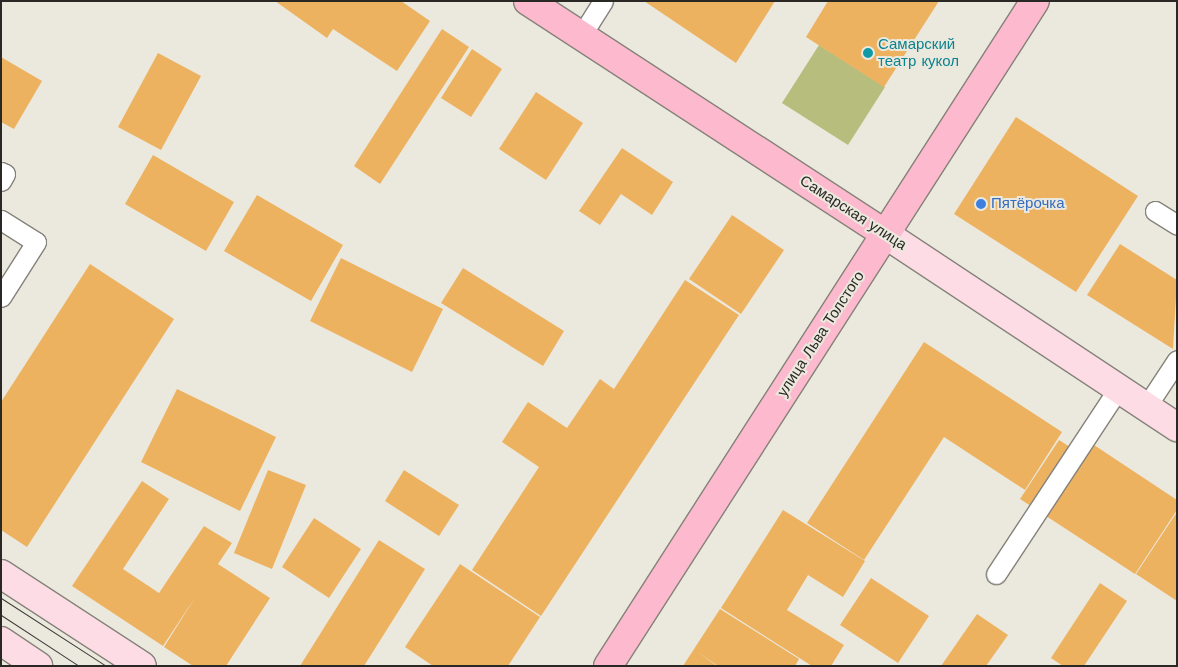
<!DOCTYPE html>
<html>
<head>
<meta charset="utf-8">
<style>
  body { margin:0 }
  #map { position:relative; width:1178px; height:667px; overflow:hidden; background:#ebe9de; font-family:"Work Sans",sans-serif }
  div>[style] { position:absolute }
  .green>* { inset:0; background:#b7bd7d }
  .building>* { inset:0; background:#edb260 }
  .roads { filter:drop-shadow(1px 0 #858279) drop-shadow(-1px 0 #858279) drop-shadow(0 1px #858279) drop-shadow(0 -1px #858279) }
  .service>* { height:19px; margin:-9.5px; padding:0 9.5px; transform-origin:9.5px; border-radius:9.5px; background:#fff }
  .secondary>* { height:28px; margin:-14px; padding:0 14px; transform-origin:14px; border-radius:14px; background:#fedce6 }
  .primary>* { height:28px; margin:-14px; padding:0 14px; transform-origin:14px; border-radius:14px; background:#fdb9cd }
  .tram>* { height:1px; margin:-0.5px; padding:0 0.5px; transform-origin:0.5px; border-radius:0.5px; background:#3e3c38 }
  .dots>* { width:14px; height:14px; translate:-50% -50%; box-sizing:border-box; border:2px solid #ebe9de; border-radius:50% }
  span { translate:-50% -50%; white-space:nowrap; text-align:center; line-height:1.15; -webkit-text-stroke:4px #ebe9de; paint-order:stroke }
  .culture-label { font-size:15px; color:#0d838f }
  .left { translate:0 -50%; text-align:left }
  .shop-label { font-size:15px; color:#366cbe }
  .street-label { font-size:15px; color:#292824 }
  .frame { position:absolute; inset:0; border:2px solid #292824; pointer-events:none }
</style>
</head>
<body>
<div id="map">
  <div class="green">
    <div style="clip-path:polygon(819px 45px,885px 87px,848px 145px,782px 103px)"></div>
  </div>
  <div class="building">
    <div style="clip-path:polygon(275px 1px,401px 1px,430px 21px,397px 71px,333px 29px,327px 38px)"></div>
    <div style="clip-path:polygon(644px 1px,775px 1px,736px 63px)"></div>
    <div style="clip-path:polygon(828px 1px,939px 1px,884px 87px,806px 37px)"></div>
    <div style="clip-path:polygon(442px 29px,469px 47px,380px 184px,354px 166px)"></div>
    <div style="clip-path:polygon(472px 49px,502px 69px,471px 117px,441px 98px)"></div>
    <div style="clip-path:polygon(158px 53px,201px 76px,161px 150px,118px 127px)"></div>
    <div style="clip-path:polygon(1px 57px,42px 81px,14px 129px,1px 122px)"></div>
    <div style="clip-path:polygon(536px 92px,583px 123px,546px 180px,499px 149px)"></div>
    <div style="clip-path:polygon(1016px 117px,1138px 196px,1076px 292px,954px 214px)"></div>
    <div style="clip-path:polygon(622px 148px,673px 182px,652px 215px,621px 194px,600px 225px,579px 211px)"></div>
    <div style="clip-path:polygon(153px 155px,234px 202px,206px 251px,125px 204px)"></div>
    <div style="clip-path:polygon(257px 195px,343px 245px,311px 301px,224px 251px)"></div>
    <div style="clip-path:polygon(732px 215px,784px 250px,741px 314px,689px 279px)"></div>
    <div style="clip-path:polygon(1120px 244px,1177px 280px,1173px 349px,1087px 295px)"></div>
    <div style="clip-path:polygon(341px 258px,443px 309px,412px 372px,310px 321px)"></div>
    <div style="clip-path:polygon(90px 264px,174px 319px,27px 547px,1px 530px,1px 402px)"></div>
    <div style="clip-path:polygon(463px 268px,564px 331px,543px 366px,441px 303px)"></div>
    <div style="clip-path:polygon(685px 280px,739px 315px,541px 616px,472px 570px,539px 467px,502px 442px,528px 402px,567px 428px,600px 379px,614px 389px)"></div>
    <div style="clip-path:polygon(924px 342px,1062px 432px,1025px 490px,944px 437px,864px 560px,807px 523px)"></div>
    <div style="clip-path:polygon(177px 389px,276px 437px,240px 511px,141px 462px)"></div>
    <div style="clip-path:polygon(1059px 440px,1086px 457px,1094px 445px,1177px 500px,1177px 510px,1135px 574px,1020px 499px)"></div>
    <div style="clip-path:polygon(268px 470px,306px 485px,272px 569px,234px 553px)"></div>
    <div style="clip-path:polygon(404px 470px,459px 505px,439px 536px,385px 501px)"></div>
    <div style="clip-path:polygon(142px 481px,169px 499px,123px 569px,159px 593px,204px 526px,232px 543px,218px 564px,270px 598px,226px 666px,193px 666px,164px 647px,196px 596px,163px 646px,72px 586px)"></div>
    <div style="clip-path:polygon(783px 510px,865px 561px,843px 597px,808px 575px,787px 610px,844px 645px,831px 666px,812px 666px,721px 608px)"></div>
    <div style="clip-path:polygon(1177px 512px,1177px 601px,1136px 574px)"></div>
    <div style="clip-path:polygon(314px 518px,361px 549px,329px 598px,282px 567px)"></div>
    <div style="clip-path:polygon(379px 540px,425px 569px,364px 666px,300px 666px)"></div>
    <div style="clip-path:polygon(460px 564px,540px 617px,508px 666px,433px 666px,405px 647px)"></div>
    <div style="clip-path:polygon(871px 578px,929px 616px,898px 663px,840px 625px)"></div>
    <div style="clip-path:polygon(1100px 583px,1127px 601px,1084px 666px,1063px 666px,1051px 658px)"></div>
    <div style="clip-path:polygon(720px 609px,799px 659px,795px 666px,718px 666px,696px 651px,717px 666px,683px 666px)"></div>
    <div style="clip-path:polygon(977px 614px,1008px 635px,986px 666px,941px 666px)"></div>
  </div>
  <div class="roads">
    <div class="service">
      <div style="left:581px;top:36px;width:41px;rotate:-57.8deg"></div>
      <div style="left:1px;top:172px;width:4px;rotate:27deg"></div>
      <div style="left:5px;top:174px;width:8px;rotate:120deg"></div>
      <div style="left:1155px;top:211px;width:26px;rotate:32deg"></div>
      <div style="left:1px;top:220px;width:41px;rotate:32.2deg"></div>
      <div style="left:36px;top:242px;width:65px;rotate:122.5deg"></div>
      <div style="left:1146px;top:407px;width:56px;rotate:-56.6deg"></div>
      <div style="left:996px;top:574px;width:222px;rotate:-56.6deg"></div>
    </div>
    <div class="secondary">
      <div style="left:885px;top:234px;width:350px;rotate:33.5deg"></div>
      <div style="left:1px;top:574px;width:168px;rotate:33.1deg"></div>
      <div style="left:1px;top:641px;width:45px;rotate:34deg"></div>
    </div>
    <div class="primary">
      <div style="left:528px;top:1px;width:426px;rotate:33.1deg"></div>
      <div style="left:608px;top:666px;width:790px;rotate:-57.3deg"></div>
    </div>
  </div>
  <div class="tram">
    <div style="left:1px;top:598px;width:125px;rotate:32.9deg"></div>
    <div style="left:1px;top:615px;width:93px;rotate:33.2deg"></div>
  </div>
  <div class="dots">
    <div style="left:868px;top:53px;background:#0f9aa8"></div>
    <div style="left:981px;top:204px;background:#3f7fe0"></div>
  </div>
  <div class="culture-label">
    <span class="left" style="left:878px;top:53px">Самарский<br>театр кукол</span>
  </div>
  <div class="shop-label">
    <span class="left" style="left:991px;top:204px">Пятёрочка</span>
  </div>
  <div class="street-label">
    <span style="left:853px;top:213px;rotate:33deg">Самарская улица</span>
    <span style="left:821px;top:334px;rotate:-57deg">улица Льва Толстого</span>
  </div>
  <div class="frame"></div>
</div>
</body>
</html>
